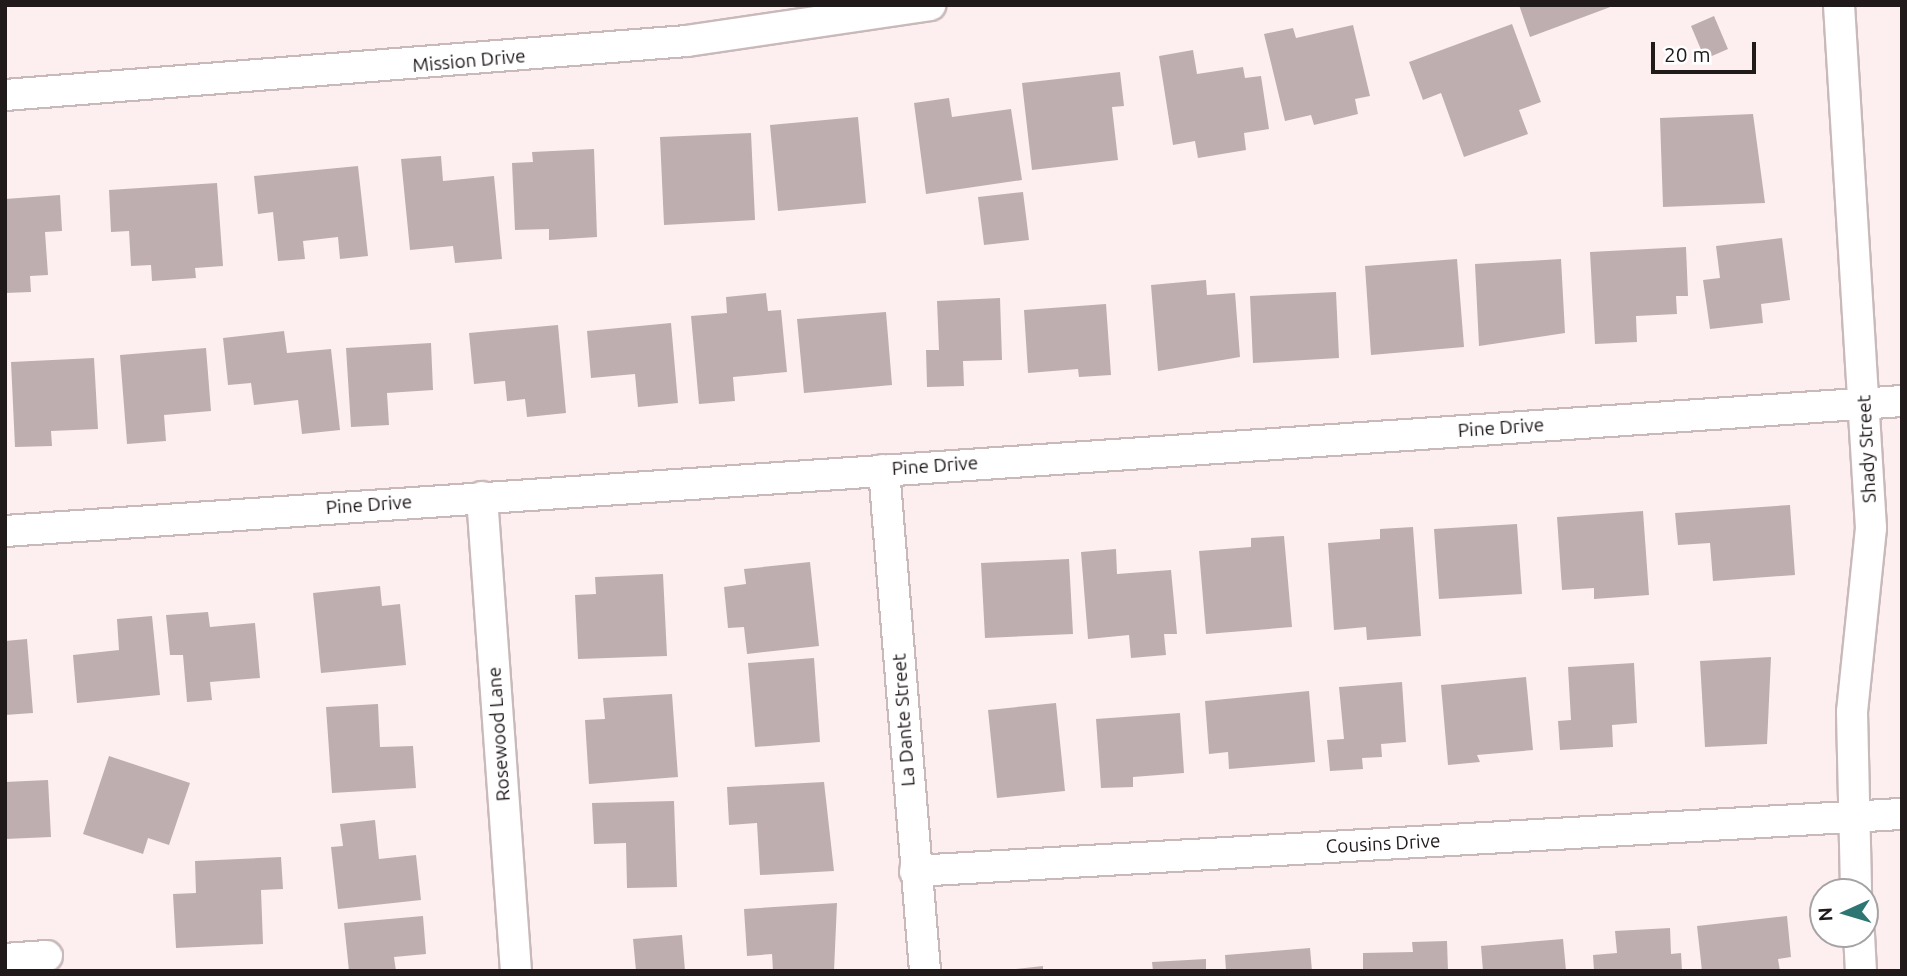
<!DOCTYPE html>
<html>
<head>
<meta charset="utf-8">
<style>
  body { margin:0 }
  #map { position:relative; width:1907px; height:976px; overflow:hidden; background:#fdeff0; font-family:Ubuntu,sans-serif }
  div>[style] { position:absolute }
  .building>* { inset:0; background:#beaeb0 }
  .roads { filter:drop-shadow(2px 0 #cab9bb) drop-shadow(-2px 0 #cab9bb) drop-shadow(0 2px #cab9bb) drop-shadow(0 -2px #cab9bb) }
  .street>* { height:30px; margin:-15px; padding:0 15px; transform-origin:15px; border-radius:15px; background:#fff }
  span { translate:-50% -50%; white-space:nowrap; text-align:center; line-height:1.15; -webkit-text-stroke:7px #fff; paint-order:stroke }
  .street-label { font-size:19px; color:#201a1b }
  .frame { position:absolute; inset:0; border:7px solid #201a1b; pointer-events:none }
  .north { position:absolute; left:1809px; top:878px; width:70px; height:70px; box-sizing:border-box; background:#fff; border:2px solid #a6a3a4; border-radius:50%; rotate:266deg; font-size:19px; font-weight:700; line-height:28px; text-align:center; color:#201a1b }
  .north::after { content:''; display:block; margin:auto; width:24px; height:32px; background:#2d7671; clip-path:polygon(50% 0,100% 100%,50% 72%,0 100%) }
  .scale { position:absolute; left:1651px; top:42px; width:105px; height:32px; box-sizing:border-box; border:4px solid #201a1b; border-top:0; padding-left:9px; font-size:21px; line-height:24px; white-space:nowrap; color:#201a1b; -webkit-text-stroke:5px #fff; paint-order:stroke }
</style>
</head>
<body>
<div id="map">
  <div class="building">
    <div style="clip-path:polygon(1519px 5px,1613px 5px,1613px 6px,1530px 37px)"></div>
    <div style="clip-path:polygon(1714px 16px,1728px 49px,1705px 59px,1691px 26px)"></div>
    <div style="clip-path:polygon(1512px 24px,1541px 102px,1519px 110px,1528px 134px,1464px 157px,1441px 93px,1423px 100px,1409px 62px)"></div>
    <div style="clip-path:polygon(1353px 25px,1370px 96px,1355px 99px,1358px 114px,1314px 125px,1311px 115px,1285px 121px,1264px 34px,1293px 28px,1296px 38px)"></div>
    <div style="clip-path:polygon(1193px 50px,1197px 74px,1243px 67px,1245px 78px,1261px 76px,1269px 129px,1244px 133px,1246px 150px,1198px 158px,1195px 141px,1173px 145px,1159px 56px)"></div>
    <div style="clip-path:polygon(1120px 72px,1124px 106px,1112px 107px,1118px 160px,1032px 170px,1022px 83px)"></div>
    <div style="clip-path:polygon(949px 98px,952px 117px,1011px 109px,1022px 180px,926px 194px,914px 103px)"></div>
    <div style="clip-path:polygon(1753px 114px,1765px 203px,1663px 207px,1660px 118px)"></div>
    <div style="clip-path:polygon(858px 117px,866px 203px,778px 211px,770px 125px)"></div>
    <div style="clip-path:polygon(751px 133px,755px 220px,664px 225px,660px 137px)"></div>
    <div style="clip-path:polygon(594px 149px,597px 237px,549px 240px,549px 229px,515px 230px,512px 163px,533px 162px,532px 152px)"></div>
    <div style="clip-path:polygon(441px 156px,443px 181px,494px 176px,502px 259px,455px 263px,453px 246px,410px 250px,401px 159px)"></div>
    <div style="clip-path:polygon(358px 166px,368px 256px,340px 259px,338px 237px,303px 241px,305px 259px,278px 261px,273px 212px,258px 214px,254px 176px)"></div>
    <div style="clip-path:polygon(217px 183px,223px 266px,195px 268px,196px 278px,152px 281px,151px 265px,131px 266px,129px 231px,111px 232px,109px 190px)"></div>
    <div style="clip-path:polygon(1023px 192px,1029px 240px,984px 245px,978px 197px)"></div>
    <div style="clip-path:polygon(60px 195px,62px 231px,45px 232px,48px 275px,30px 276px,31px 292px,5px 293px,5px 199px)"></div>
    <div style="clip-path:polygon(1782px 238px,1790px 300px,1761px 304px,1763px 323px,1710px 329px,1703px 280px,1720px 278px,1716px 246px)"></div>
    <div style="clip-path:polygon(1686px 247px,1688px 296px,1676px 296px,1677px 314px,1636px 316px,1637px 342px,1595px 344px,1590px 252px)"></div>
    <div style="clip-path:polygon(1457px 259px,1464px 347px,1371px 355px,1365px 266px)"></div>
    <div style="clip-path:polygon(1561px 259px,1565px 333px,1479px 346px,1475px 264px)"></div>
    <div style="clip-path:polygon(1206px 280px,1207px 295px,1235px 293px,1240px 357px,1158px 371px,1151px 285px)"></div>
    <div style="clip-path:polygon(1336px 292px,1339px 358px,1253px 363px,1250px 296px)"></div>
    <div style="clip-path:polygon(766px 293px,768px 311px,781px 310px,787px 372px,733px 377px,735px 401px,699px 404px,691px 316px,727px 313px,726px 297px)"></div>
    <div style="clip-path:polygon(1000px 298px,1002px 360px,963px 361px,964px 386px,927px 387px,926px 350px,939px 350px,937px 301px)"></div>
    <div style="clip-path:polygon(1106px 304px,1111px 375px,1079px 377px,1078px 369px,1028px 373px,1024px 310px)"></div>
    <div style="clip-path:polygon(886px 312px,892px 385px,804px 393px,797px 319px)"></div>
    <div style="clip-path:polygon(671px 323px,678px 403px,638px 407px,635px 374px,591px 378px,587px 331px)"></div>
    <div style="clip-path:polygon(558px 325px,566px 413px,527px 417px,525px 399px,507px 401px,505px 381px,474px 384px,469px 333px)"></div>
    <div style="clip-path:polygon(284px 331px,287px 353px,331px 349px,340px 430px,302px 434px,298px 400px,254px 405px,251px 383px,228px 385px,223px 338px)"></div>
    <div style="clip-path:polygon(431px 343px,433px 390px,387px 393px,389px 425px,351px 427px,346px 348px)"></div>
    <div style="clip-path:polygon(206px 348px,211px 411px,164px 415px,166px 441px,127px 444px,120px 355px)"></div>
    <div style="clip-path:polygon(94px 358px,98px 429px,51px 431px,52px 446px,15px 447px,11px 362px)"></div>
    <div style="clip-path:polygon(1790px 505px,1795px 575px,1713px 581px,1710px 543px,1678px 545px,1675px 513px)"></div>
    <div style="clip-path:polygon(1643px 511px,1649px 595px,1594px 599px,1594px 588px,1562px 590px,1557px 517px)"></div>
    <div style="clip-path:polygon(1517px 524px,1522px 594px,1439px 599px,1434px 529px)"></div>
    <div style="clip-path:polygon(1413px 527px,1421px 636px,1367px 640px,1366px 627px,1334px 630px,1328px 543px,1380px 539px,1380px 529px)"></div>
    <div style="clip-path:polygon(1284px 536px,1292px 627px,1206px 634px,1199px 551px,1251px 547px,1251px 538px)"></div>
    <div style="clip-path:polygon(1116px 549px,1117px 574px,1171px 570px,1177px 634px,1164px 634px,1166px 655px,1131px 658px,1129px 635px,1088px 639px,1081px 552px)"></div>
    <div style="clip-path:polygon(1069px 559px,1073px 634px,985px 638px,981px 563px)"></div>
    <div style="clip-path:polygon(810px 562px,819px 646px,747px 654px,744px 627px,728px 628px,724px 587px,746px 584px,744px 569px)"></div>
    <div style="clip-path:polygon(663px 574px,667px 656px,578px 659px,575px 595px,596px 594px,595px 577px)"></div>
    <div style="clip-path:polygon(380px 586px,382px 606px,400px 604px,406px 665px,321px 673px,313px 593px)"></div>
    <div style="clip-path:polygon(208px 612px,210px 627px,255px 623px,260px 678px,210px 682px,212px 700px,187px 702px,183px 655px,170px 655px,166px 615px)"></div>
    <div style="clip-path:polygon(152px 616px,160px 695px,77px 703px,73px 655px,119px 650px,117px 619px)"></div>
    <div style="clip-path:polygon(27px 639px,33px 713px,5px 715px,5px 641px)"></div>
    <div style="clip-path:polygon(1771px 657px,1767px 744px,1705px 747px,1700px 661px)"></div>
    <div style="clip-path:polygon(814px 658px,820px 742px,755px 747px,748px 663px)"></div>
    <div style="clip-path:polygon(1634px 663px,1637px 723px,1612px 725px,1613px 747px,1560px 750px,1558px 721px,1571px 720px,1568px 667px)"></div>
    <div style="clip-path:polygon(1526px 677px,1533px 750px,1477px 755px,1480px 762px,1448px 765px,1441px 685px)"></div>
    <div style="clip-path:polygon(1402px 682px,1406px 742px,1381px 744px,1382px 757px,1362px 758px,1363px 769px,1330px 771px,1327px 740px,1344px 739px,1339px 687px)"></div>
    <div style="clip-path:polygon(1309px 691px,1315px 762px,1229px 769px,1228px 752px,1209px 754px,1205px 701px)"></div>
    <div style="clip-path:polygon(672px 694px,678px 777px,589px 784px,585px 720px,605px 719px,603px 698px)"></div>
    <div style="clip-path:polygon(1056px 703px,1065px 791px,997px 798px,988px 710px)"></div>
    <div style="clip-path:polygon(378px 704px,380px 747px,413px 746px,416px 788px,332px 793px,326px 707px)"></div>
    <div style="clip-path:polygon(1180px 713px,1184px 773px,1133px 777px,1133px 787px,1101px 788px,1096px 719px)"></div>
    <div style="clip-path:polygon(109px 756px,190px 783px,169px 845px,148px 838px,143px 854px,83px 834px)"></div>
    <div style="clip-path:polygon(48px 780px,51px 837px,5px 839px,5px 782px)"></div>
    <div style="clip-path:polygon(824px 782px,834px 871px,760px 875px,757px 823px,729px 825px,727px 787px)"></div>
    <div style="clip-path:polygon(674px 801px,677px 887px,627px 888px,626px 843px,594px 844px,592px 803px)"></div>
    <div style="clip-path:polygon(375px 820px,379px 859px,416px 855px,421px 900px,338px 909px,331px 847px,343px 846px,340px 824px)"></div>
    <div style="clip-path:polygon(281px 857px,283px 889px,261px 890px,263px 944px,176px 948px,173px 894px,196px 893px,195px 861px)"></div>
    <div style="clip-path:polygon(837px 903px,834px 971px,773px 971px,772px 954px,747px 956px,744px 909px)"></div>
    <div style="clip-path:polygon(423px 916px,426px 954px,394px 957px,396px 971px,349px 971px,344px 923px)"></div>
    <div style="clip-path:polygon(1787px 916px,1791px 957px,1778px 959px,1780px 971px,1702px 971px,1697px 926px)"></div>
    <div style="clip-path:polygon(1670px 928px,1671px 954px,1681px 953px,1682px 971px,1594px 971px,1593px 955px,1617px 953px,1615px 931px)"></div>
    <div style="clip-path:polygon(682px 935px,685px 971px,636px 971px,633px 939px)"></div>
    <div style="clip-path:polygon(1563px 939px,1566px 971px,1483px 971px,1481px 946px)"></div>
    <div style="clip-path:polygon(1447px 941px,1448px 971px,1363px 971px,1363px 953px,1413px 952px,1412px 942px)"></div>
    <div style="clip-path:polygon(1310px 948px,1312px 971px,1226px 971px,1225px 955px)"></div>
    <div style="clip-path:polygon(1206px 959px,1206px 971px,1153px 971px,1152px 962px)"></div>
    <div style="clip-path:polygon(1043px 966px,1043px 971px,1015px 971px,1015px 969px)"></div>
  </div>
  <div class="roads">
    <div class="street">
      <div style="left:1839px;top:5px;width:524px;rotate:86.5deg"></div>
      <div style="left:1871px;top:528px;width:185px;rotate:95.9deg"></div>
      <div style="left:1852px;top:712px;width:180px;rotate:88.7deg"></div>
      <div style="left:5px;top:95px;width:684px;rotate:-4.53deg"></div>
      <div style="left:687px;top:41px;width:246px;rotate:-8.4deg"></div>
      <div style="left:884px;top:470px;width:503px;rotate:85.32deg"></div>
      <div style="left:482px;top:497px;width:475px;rotate:85.9deg"></div>
      <div style="left:5px;top:531px;width:1901px;rotate:-3.92deg"></div>
      <div style="left:915px;top:871px;width:989px;rotate:-3.31deg"></div>
      <div style="left:1859px;top:934px;width:37px;rotate:87deg"></div>
      <div style="left:5px;top:959px;width:42px;rotate:-4.1deg"></div>
    </div>
  </div>
  <div class="street-label">
    <span style="left:469px;top:61px;rotate:-5deg">Mission Drive</span>
    <span style="left:1501px;top:428px;rotate:-4deg">Pine Drive</span>
    <span style="left:1867px;top:449px;rotate:-93deg">Shady Street</span>
    <span style="left:935px;top:466px;rotate:-4deg">Pine Drive</span>
    <span style="left:369px;top:505px;rotate:-4deg">Pine Drive</span>
    <span style="left:904px;top:720px;rotate:-94deg">La Dante Street</span>
    <span style="left:499px;top:734px;rotate:-94deg">Rosewood Lane</span>
    <span style="left:1383px;top:844px;rotate:-3deg">Cousins Drive</span>
  </div>
  <div class="frame"></div>
  <div class="north">N</div>
  <div class="scale">20 m</div>
</div>
</body>
</html>
